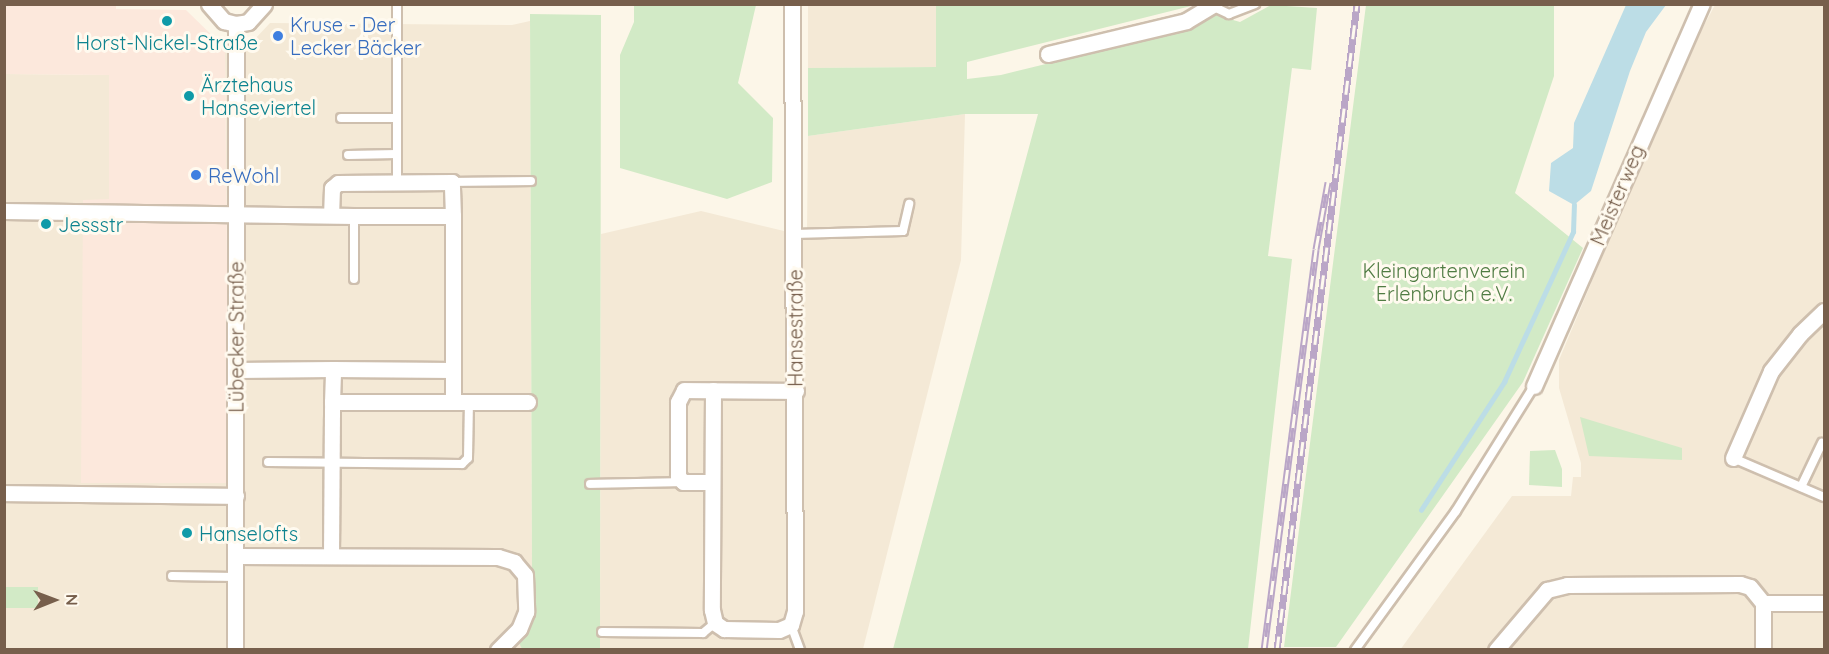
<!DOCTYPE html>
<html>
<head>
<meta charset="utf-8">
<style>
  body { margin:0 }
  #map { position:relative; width:1829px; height:654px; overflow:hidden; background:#fcf6e8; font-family:Quicksand,sans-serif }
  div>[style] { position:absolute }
  .residential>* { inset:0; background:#f4e9d6 }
  .commercial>* { inset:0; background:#fce8dc }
  .green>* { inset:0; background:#d2eac6 }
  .water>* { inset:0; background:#bcdde6 }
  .stream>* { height:4.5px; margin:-2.25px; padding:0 2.25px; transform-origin:2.25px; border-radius:2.25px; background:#bcdde6 }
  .roads { filter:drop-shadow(2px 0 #cebfae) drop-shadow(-2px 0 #cebfae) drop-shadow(0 2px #cebfae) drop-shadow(0 -2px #cebfae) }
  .lane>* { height:8px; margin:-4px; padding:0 4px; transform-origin:4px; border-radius:4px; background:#fff }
  .street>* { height:15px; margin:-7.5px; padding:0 7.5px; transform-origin:7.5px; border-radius:7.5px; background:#fff }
  .rail>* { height:7px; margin-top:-3.5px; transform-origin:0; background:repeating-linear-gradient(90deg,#fffaef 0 14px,#baa6c7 0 28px); box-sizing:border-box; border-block:2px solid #baa6c7 }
  .dots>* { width:16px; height:16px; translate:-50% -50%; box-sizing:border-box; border:3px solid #fffaef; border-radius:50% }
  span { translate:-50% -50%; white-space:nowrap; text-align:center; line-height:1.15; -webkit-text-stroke:6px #fffaef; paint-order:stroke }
  .shop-label { font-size:20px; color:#366cbe }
  .left { translate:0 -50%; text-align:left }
  .culture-label { font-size:20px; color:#0d838f }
  .street-label { font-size:20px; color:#775f4c }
  .park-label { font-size:20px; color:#507c43 }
  .frame { position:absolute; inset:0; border:6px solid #775f4c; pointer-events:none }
  .north { position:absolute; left:24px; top:570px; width:60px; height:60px; -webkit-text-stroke:4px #fffaef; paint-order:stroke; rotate:89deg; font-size:16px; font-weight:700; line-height:24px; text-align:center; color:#775f4c }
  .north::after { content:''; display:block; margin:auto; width:21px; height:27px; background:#775f4c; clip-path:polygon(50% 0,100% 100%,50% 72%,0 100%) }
</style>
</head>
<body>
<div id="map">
  <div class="residential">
    <div style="clip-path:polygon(808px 5px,936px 5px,936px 67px,808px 68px)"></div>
    <div style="clip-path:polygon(1715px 5px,1824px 5px,1824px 649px,1400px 650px,1512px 496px,1571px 496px,1573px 477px,1581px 477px,1581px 463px,1559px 388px,1559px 360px,1683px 64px)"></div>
    <div style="clip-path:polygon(530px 21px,532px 579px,524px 630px,519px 641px,522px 649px,5px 650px,5px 74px,109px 75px,109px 200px,83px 200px,229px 483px,225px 48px,254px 48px,254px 40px,270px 23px,512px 25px)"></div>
    <div style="clip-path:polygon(965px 114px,961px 260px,863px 649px,600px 650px,601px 234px,701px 211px,784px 231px,807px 231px,808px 136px)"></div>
  </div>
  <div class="commercial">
    <div style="clip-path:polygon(116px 4px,116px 9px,186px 10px,225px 48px,229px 483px,81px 483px,83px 200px,109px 199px,109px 75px,5px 74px,5px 5px)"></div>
  </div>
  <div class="green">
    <div style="clip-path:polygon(634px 5px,756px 5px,738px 83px,773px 118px,772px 182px,727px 199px,620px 168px,620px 55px,634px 22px)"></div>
    <div style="clip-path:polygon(936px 5px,1195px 5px,967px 62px,967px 79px,1001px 75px,1190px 29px,1216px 15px,1240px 22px,1271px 5px,1317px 8px,1311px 70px,1292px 68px,1268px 256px,1292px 259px,1248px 649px,893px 649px,1038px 114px,965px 114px,808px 136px,808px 68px,936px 67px)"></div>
    <div style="clip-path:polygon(1366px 5px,1554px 5px,1554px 76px,1515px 193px,1583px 248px,1523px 382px,1336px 647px,1284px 647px)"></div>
    <div style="clip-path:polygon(530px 14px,601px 15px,600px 649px,522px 649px,518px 641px,524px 630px,532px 579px)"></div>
    <div style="clip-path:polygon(1580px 417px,1682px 448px,1682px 460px,1589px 456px)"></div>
    <div style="clip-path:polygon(1555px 450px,1562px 469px,1562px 487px,1529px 485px,1530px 451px)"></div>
    <div style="clip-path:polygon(5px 587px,38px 587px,38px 608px,5px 608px)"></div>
  </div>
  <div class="water">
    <div style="clip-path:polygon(1626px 5px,1666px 5px,1646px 32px,1630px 71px,1591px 191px,1574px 205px,1549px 191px,1551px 163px,1573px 148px,1574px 123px)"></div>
  </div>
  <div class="stream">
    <div style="left:1421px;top:510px;width:153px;rotate:-57deg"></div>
    <div style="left:1504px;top:382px;width:165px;rotate:-65.3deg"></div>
    <div style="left:1573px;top:232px;width:27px;rotate:-88deg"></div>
  </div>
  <div class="roads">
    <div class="lane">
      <div style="left:1212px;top:6px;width:19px;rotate:25deg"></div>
      <div style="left:1229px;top:14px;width:28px;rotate:-21deg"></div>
      <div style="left:341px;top:118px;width:56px"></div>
      <div style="left:348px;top:155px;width:49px;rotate:-1.2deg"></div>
      <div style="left:397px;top:182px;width:178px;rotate:-90deg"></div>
      <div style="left:452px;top:182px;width:79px;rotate:-0.7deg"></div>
      <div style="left:354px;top:216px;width:63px;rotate:90deg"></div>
      <div style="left:794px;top:234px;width:109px;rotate:-1.6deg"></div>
      <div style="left:903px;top:231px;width:28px;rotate:-77deg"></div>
      <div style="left:1733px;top:458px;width:99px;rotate:23.2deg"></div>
      <div style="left:268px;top:462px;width:194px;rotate:0.6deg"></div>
      <div style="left:462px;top:464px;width:8px;rotate:-45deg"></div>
      <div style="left:468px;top:458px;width:56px;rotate:-89deg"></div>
      <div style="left:590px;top:484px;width:93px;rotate:-1.2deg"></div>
      <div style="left:1801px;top:487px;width:49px;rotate:-64.5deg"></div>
      <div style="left:172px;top:576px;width:63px;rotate:0.9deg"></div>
      <div style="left:791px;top:625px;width:27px;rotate:70deg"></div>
      <div style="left:602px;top:632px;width:101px;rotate:0.6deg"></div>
      <div style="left:703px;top:633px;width:16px;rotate:-40deg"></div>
      <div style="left:1355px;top:650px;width:172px;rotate:-54deg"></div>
      <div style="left:1456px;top:511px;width:147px;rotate:-58deg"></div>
    </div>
    <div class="street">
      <div style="left:209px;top:4px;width:23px;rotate:49deg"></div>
      <div style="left:224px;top:21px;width:12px;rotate:14deg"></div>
      <div style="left:236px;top:24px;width:12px;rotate:-9deg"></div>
      <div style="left:248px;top:22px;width:24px;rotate:-48deg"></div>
      <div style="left:1048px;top:54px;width:142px;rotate:-13.4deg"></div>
      <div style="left:1186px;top:21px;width:33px;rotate:-31deg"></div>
      <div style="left:4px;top:211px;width:350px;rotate:0.8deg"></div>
      <div style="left:354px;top:216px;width:99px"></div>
      <div style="left:453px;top:216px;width:34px;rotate:-92deg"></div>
      <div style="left:452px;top:182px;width:114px;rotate:179.5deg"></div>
      <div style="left:338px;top:183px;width:8px;rotate:140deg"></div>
      <div style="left:332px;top:188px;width:27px;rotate:92deg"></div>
      <div style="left:453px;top:216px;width:154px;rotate:90deg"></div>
      <div style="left:236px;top:370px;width:97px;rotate:-0.6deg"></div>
      <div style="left:333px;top:369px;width:120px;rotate:0.5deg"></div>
      <div style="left:453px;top:370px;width:32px;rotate:90deg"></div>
      <div style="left:453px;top:402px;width:121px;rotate:180deg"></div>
      <div style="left:332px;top:402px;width:33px;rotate:-88deg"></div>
      <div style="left:1534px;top:386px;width:417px;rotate:-66.3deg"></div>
      <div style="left:713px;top:390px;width:220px;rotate:90.3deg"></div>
      <div style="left:712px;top:610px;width:13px;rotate:77deg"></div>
      <div style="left:715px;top:623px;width:11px;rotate:34deg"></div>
      <div style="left:724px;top:629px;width:55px;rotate:1deg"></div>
      <div style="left:779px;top:630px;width:13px;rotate:-23deg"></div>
      <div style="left:791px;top:625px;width:15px;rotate:-74deg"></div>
      <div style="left:795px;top:611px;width:607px;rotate:-90.28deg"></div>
      <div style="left:453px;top:402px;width:75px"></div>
      <div style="left:1733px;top:458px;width:95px;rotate:-66.4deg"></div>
      <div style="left:1771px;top:371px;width:47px;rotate:-51.9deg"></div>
      <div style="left:1800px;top:334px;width:33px;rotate:-44deg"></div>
      <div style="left:712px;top:482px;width:29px;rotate:180deg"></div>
      <div style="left:683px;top:482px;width:8px;rotate:-130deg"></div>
      <div style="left:678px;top:476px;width:74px;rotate:-90deg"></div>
      <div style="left:678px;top:402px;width:13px;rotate:-63deg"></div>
      <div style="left:684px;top:390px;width:112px;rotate:0.5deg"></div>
      <div style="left:4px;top:493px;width:232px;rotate:0.7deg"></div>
      <div style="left:236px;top:556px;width:262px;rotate:0.2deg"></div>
      <div style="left:498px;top:557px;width:17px;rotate:17deg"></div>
      <div style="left:514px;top:562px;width:17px;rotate:50deg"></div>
      <div style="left:525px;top:575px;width:37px;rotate:88deg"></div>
      <div style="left:526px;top:612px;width:18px;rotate:112deg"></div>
      <div style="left:519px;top:629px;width:30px;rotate:135deg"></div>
      <div style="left:331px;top:556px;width:154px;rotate:-89.6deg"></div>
      <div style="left:1763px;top:603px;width:61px"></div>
      <div style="left:235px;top:650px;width:626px;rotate:-89.91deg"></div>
      <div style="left:1496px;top:650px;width:79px;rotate:-49.6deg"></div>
      <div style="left:1547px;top:590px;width:21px;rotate:-14deg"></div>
      <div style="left:1567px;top:585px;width:173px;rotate:-0.3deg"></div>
      <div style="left:1740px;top:584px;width:10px;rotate:17deg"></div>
      <div style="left:1750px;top:587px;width:21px;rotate:51deg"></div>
      <div style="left:1763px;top:603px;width:47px;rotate:90deg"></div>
    </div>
  </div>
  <div class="rail">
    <div style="left:1264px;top:650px;width:404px;rotate:-82.6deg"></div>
    <div style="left:1316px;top:249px;width:68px;rotate:-79.8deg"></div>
    <div style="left:1277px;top:650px;width:651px;rotate:-82.94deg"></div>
  </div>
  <div class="dots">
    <div style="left:167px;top:21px;background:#0f9aa8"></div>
    <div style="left:278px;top:36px;background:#3f7fe0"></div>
    <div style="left:189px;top:96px;background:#0f9aa8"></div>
    <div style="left:196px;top:175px;background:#3f7fe0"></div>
    <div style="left:46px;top:224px;background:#0f9aa8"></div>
    <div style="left:187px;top:533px;background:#0f9aa8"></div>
  </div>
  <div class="shop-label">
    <span class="left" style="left:290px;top:36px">Kruse - Der<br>Lecker Bäcker</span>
    <span class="left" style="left:208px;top:175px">ReWohl</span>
  </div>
  <div class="culture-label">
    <span style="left:167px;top:42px">Horst-Nickel-Straße</span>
    <span class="left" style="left:201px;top:96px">Ärztehaus<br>Hanseviertel</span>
    <span class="left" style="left:58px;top:224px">Jessstr</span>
    <span class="left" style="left:199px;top:533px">Hanselofts</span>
  </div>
  <div class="street-label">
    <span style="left:1617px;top:195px;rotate:-67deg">Meisterweg</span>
    <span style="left:795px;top:328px;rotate:-90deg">Hansestraße</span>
    <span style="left:236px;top:337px;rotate:-90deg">Lübecker Straße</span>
  </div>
  <div class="park-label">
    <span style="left:1444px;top:282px">Kleingartenverein<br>Erlenbruch e.V.</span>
  </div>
  <div class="frame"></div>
  <div class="north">N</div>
</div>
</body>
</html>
